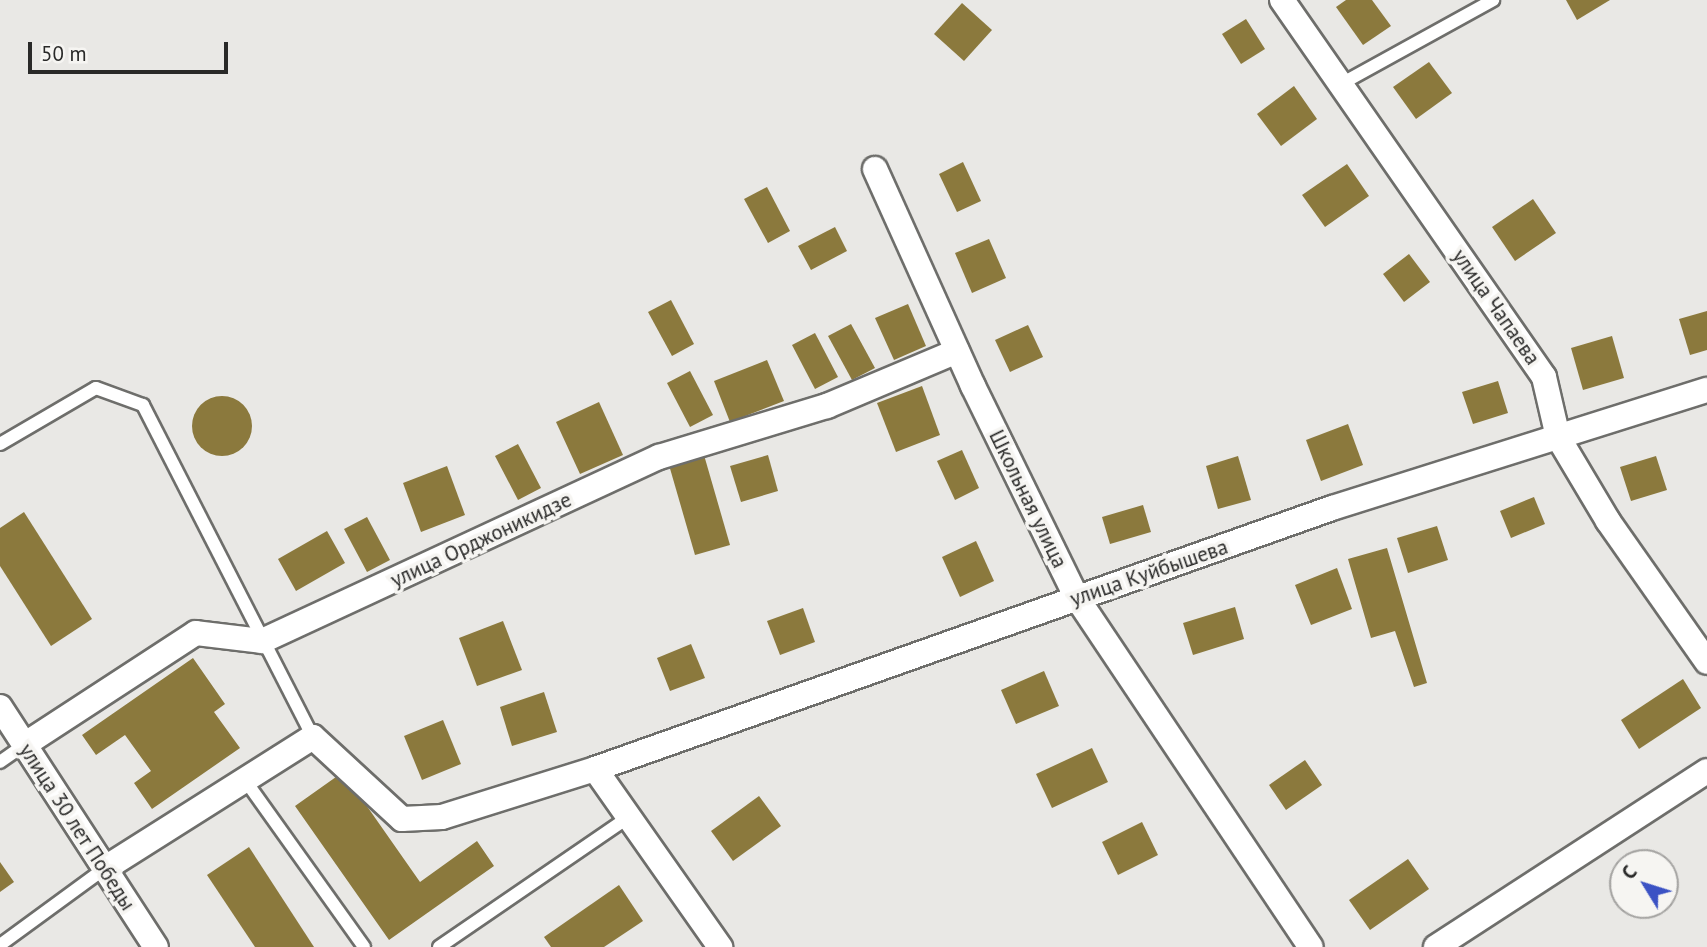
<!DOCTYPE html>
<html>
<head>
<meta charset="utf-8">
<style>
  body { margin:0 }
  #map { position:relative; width:1707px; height:947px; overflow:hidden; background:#e9e8e5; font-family:"PT Sans",sans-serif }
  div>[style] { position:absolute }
  .building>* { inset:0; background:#8b793d }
  .round { border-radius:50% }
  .roads { filter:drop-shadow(2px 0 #6e6e6b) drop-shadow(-2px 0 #6e6e6b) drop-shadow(0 2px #6e6e6b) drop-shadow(0 -2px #6e6e6b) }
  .lane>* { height:12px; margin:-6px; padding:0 6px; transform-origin:6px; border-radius:6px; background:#fff }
  .street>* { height:24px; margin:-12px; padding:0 12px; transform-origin:12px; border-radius:12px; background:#fff }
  span { translate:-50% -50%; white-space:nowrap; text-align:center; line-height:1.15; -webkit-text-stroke:7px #f6f5f2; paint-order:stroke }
  .street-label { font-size:21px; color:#292928 }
  .north { position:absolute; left:1609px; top:849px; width:70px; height:70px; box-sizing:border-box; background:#f6f5f2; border:2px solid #a4a3a1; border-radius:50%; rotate:308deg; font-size:19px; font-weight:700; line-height:28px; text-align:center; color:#292928 }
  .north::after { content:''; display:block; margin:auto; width:24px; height:32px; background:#3b52c4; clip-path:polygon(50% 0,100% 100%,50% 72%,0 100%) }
  .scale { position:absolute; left:28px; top:42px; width:200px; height:32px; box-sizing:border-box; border:4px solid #292928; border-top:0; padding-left:9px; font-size:21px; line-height:24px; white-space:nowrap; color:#292928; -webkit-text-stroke:5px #f6f5f2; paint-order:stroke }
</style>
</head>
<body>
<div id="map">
  <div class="building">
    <div style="clip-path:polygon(1346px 0,1372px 0,1391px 26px,1363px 45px,1336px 7px)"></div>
    <div style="clip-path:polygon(1566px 0,1610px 0,1577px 20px)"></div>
    <div style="clip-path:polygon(962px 3px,992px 30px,964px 61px,934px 34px)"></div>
    <div style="clip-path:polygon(1246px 19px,1265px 49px,1241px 64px,1222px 34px)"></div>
    <div style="clip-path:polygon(1429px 62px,1452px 93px,1416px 119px,1393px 87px)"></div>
    <div style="clip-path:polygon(1294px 86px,1317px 119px,1281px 146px,1257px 114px)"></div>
    <div style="clip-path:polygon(963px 162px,981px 201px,957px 212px,939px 174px)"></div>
    <div style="clip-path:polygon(1347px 164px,1369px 196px,1325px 227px,1302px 195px)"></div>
    <div style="clip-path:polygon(767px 187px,790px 231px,768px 243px,744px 199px)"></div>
    <div style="clip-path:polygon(1533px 199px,1556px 233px,1515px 261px,1492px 227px)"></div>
    <div style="clip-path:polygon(835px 227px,847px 251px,811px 270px,798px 246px)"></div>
    <div style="clip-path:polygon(989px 239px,1006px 278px,972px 293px,955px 253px)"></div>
    <div style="clip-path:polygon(1409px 254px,1430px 282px,1404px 302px,1383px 274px)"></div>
    <div style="clip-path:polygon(671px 300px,694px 344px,672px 356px,648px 312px)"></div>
    <div style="clip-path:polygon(908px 304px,926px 346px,894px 360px,875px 318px)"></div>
    <div style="clip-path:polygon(1707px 311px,1707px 350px,1690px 355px,1679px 319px)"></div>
    <div style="clip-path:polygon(851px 324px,875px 368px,852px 380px,828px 336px)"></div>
    <div style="clip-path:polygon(1028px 325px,1043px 357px,1010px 372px,995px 340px)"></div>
    <div style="clip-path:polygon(815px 333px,838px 377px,815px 389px,792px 345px)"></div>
    <div style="clip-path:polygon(1612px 336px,1624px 378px,1583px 390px,1571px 348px)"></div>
    <div style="clip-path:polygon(767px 360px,784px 401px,730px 422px,714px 381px)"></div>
    <div style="clip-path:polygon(690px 371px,713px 415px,690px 427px,667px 383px)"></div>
    <div style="clip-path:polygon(1498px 381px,1508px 413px,1473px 424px,1462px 392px)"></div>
    <div style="clip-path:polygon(922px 386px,940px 435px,896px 452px,877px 403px)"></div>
    <div class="round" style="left:192px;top:396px;width:60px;height:60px"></div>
    <div style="clip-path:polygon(599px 402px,623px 455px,580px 474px,556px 422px)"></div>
    <div style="clip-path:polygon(1348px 424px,1363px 465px,1321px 481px,1306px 440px)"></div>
    <div style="clip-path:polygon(518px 444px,541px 488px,518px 500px,495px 456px)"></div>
    <div style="clip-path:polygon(962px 450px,979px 488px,955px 500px,937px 461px)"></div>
    <div style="clip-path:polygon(704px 455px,730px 545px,695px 555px,669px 465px)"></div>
    <div style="clip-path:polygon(768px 455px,778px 491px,741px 502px,730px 466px)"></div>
    <div style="clip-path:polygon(1238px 456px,1251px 500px,1218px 509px,1206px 466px)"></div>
    <div style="clip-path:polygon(1656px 456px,1667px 490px,1631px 501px,1620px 467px)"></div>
    <div style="clip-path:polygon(447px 466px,465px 515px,421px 532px,403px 483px)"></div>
    <div style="clip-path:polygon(1534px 497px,1545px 524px,1511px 538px,1500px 511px)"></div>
    <div style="clip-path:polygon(1143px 505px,1151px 532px,1110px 544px,1102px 517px)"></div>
    <div style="clip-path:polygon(24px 512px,92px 619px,51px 646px,0 566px,0 528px)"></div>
    <div style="clip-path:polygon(367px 517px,390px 560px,367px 572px,344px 529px)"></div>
    <div style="clip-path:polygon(1437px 526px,1448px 560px,1408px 573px,1397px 538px)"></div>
    <div style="clip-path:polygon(327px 531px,345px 563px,296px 591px,278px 559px)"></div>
    <div style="clip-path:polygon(976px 541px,994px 581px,960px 597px,942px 557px)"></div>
    <div style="clip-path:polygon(1387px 548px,1427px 683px,1414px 687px,1395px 631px,1371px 638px,1348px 559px)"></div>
    <div style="clip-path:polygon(1337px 568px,1352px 609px,1311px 625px,1295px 585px)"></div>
    <div style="clip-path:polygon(1235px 607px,1244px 639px,1193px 655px,1183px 623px)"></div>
    <div style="clip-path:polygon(803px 608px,815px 642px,780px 655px,767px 621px)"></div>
    <div style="clip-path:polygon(503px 621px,522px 670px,477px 686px,459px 638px)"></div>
    <div style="clip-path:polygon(691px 644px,705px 678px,670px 691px,657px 658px)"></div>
    <div style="clip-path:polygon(193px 658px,225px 704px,214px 712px,240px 748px,152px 809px,134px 783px,151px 771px,125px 735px,96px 755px,82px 735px)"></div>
    <div style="clip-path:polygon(1044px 671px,1059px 706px,1016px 724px,1001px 690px)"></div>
    <div style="clip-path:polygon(1683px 679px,1701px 708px,1639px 749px,1621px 720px)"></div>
    <div style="clip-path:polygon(544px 692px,557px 732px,512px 746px,500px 707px)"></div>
    <div style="clip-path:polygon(443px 720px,461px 764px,422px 780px,404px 736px)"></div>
    <div style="clip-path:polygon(1092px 748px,1108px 782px,1052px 808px,1036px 774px)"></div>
    <div style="clip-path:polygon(1305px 760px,1322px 785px,1286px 810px,1269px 785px)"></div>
    <div style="clip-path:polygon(343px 772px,420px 882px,477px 841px,494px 866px,389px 940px,295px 806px)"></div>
    <div style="clip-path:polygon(759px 796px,781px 826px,733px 861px,711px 831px)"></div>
    <div style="clip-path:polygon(1142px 822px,1158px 855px,1118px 875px,1102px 842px)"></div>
    <div style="clip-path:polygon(249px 847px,314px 947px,255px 947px,207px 875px)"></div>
    <div style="clip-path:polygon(1408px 859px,1429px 889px,1370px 930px,1349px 900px)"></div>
    <div style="clip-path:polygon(0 862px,14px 882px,0 892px)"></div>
    <div style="clip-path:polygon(619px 885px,643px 921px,604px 947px,551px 947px,544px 937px)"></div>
  </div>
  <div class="roads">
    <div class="lane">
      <div style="left:1341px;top:84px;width:174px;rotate:-28.9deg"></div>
      <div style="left:0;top:444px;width:111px;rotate:-30.3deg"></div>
      <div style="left:96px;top:388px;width:50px;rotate:19.9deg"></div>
      <div style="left:143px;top:405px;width:373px;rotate:62.9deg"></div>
      <div style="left:0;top:762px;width:29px;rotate:-35deg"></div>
      <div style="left:245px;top:780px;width:205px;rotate:54.5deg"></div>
      <div style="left:0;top:945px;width:129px;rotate:-36.2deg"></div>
      <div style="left:439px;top:947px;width:230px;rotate:-34.4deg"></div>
    </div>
    <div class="street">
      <div style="left:1282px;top:0;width:459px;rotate:55.2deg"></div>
      <div style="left:1544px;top:377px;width:62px;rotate:76.9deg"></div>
      <div style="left:1558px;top:437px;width:98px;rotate:59.2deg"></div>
      <div style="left:1608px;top:521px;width:172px;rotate:54.9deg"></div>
      <div style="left:875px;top:169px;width:238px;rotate:65.7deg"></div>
      <div style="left:973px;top:386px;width:236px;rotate:63.9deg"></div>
      <div style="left:1077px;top:598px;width:420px;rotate:56.2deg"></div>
      <div style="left:0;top:707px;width:286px;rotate:57deg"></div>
      <div style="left:24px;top:745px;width:205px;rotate:-33.1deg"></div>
      <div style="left:196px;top:633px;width:66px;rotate:6.9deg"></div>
      <div style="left:262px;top:641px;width:438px;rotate:-24.9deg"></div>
      <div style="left:659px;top:457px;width:176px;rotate:-16.9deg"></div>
      <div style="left:827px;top:406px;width:141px;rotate:-22.9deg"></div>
      <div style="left:595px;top:769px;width:218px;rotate:54.9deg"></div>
      <div style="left:104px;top:869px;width:247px;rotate:-32.3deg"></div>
      <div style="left:313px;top:737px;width:121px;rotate:42.7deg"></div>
      <div style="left:402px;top:819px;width:40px;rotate:-2.9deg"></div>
      <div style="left:442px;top:817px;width:160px;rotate:-17.4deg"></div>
      <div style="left:595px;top:769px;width:782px;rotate:-19.5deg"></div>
      <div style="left:1332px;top:508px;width:393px;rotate:-17.5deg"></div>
      <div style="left:1436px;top:947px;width:323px;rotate:-33deg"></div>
    </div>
  </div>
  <div class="street-label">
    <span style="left:1496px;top:307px;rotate:55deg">улица Чапаева</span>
    <span style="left:1028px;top:499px;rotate:64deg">Школьная улица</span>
    <span style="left:481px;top:540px;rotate:-25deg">улица Орджоникидзе</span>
    <span style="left:1149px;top:573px;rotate:-19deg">улица Куйбышева</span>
    <span style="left:77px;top:827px;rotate:57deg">улица 30 лет Победы</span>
  </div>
  <div class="north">С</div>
  <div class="scale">50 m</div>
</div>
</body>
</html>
